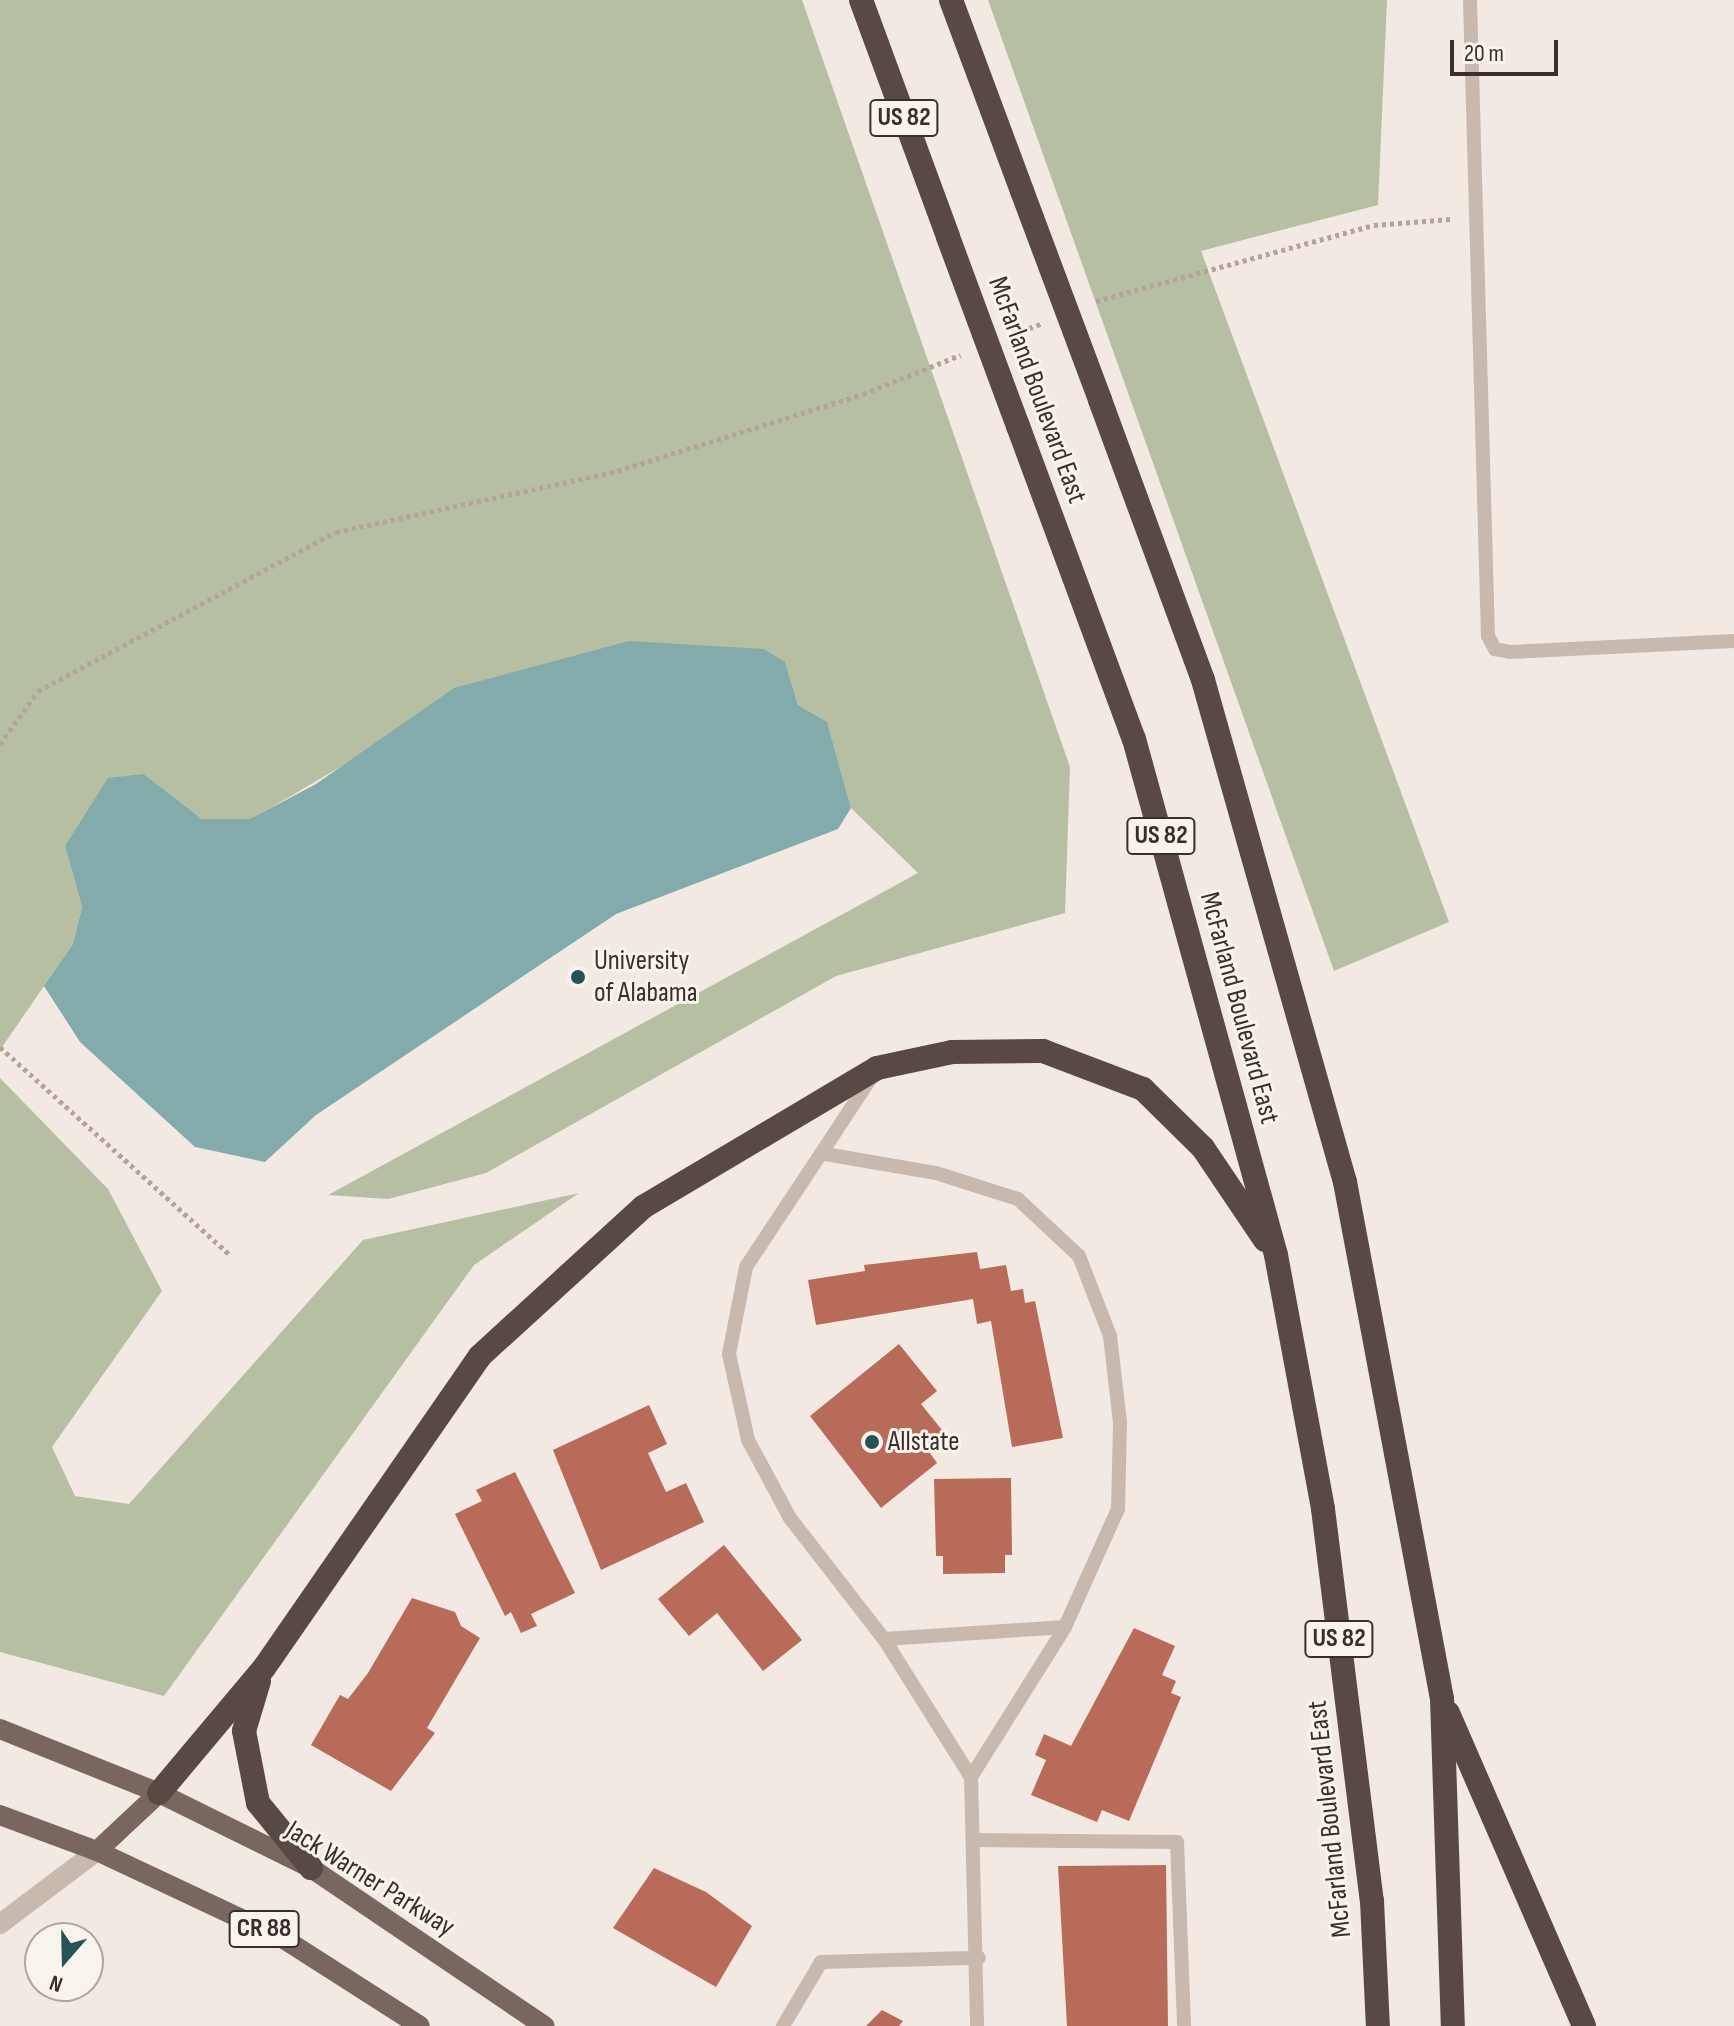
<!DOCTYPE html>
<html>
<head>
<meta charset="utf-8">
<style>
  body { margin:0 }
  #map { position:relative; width:1734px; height:2026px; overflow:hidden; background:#f1e9e2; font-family:"Sofia Sans Condensed",sans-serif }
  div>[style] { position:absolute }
  .green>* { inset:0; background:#b7bfa3 }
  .water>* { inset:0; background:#84abab }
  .building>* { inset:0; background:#b86b58 }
  .path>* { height:5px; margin-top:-2.5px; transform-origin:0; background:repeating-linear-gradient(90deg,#b4a399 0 4px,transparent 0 8px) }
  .lane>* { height:14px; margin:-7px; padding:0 7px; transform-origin:7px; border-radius:7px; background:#c8b9af }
  .street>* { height:20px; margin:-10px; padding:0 10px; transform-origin:10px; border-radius:10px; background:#c8b9af }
  .primary>* { height:20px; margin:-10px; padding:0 10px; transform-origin:10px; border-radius:10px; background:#78665f }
  .highway>* { height:24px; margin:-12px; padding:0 12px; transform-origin:12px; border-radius:12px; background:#584944 }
  .highway-bridge>* { height:24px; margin:-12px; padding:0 12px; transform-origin:12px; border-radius:12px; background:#584944 }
  .dots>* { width:22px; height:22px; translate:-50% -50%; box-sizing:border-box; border:4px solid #f9f3ee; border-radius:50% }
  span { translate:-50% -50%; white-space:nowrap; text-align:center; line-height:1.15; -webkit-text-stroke:6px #f9f3ee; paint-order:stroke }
  .shield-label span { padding:2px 6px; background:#f9f3ee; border:2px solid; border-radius:6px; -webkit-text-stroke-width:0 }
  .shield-label { font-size:26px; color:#382f2c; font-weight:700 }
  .street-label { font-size:28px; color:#382f2c }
  .poi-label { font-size:28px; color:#382f2c }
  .left { translate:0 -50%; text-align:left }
  .north { position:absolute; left:24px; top:1922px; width:80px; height:80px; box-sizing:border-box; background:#f9f3ee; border:2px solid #aca5a0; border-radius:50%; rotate:200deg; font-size:22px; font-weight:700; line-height:32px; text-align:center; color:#382f2c }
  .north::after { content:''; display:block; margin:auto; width:28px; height:36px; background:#265455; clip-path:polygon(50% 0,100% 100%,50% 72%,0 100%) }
  .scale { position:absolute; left:1450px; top:40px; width:108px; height:36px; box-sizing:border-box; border:4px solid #382f2c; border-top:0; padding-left:10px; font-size:24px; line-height:28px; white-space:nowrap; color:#382f2c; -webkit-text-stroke:6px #f9f3ee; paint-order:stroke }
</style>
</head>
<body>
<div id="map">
  <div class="green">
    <div style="clip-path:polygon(0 0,802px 0,1070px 767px,1065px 913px,836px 976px,486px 1173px,388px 1199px,328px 1195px,918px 873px,851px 808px,827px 723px,798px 705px,785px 662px,352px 760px,250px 820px,202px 819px,144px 774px,65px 846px,82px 907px,73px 944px,0 1050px)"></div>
    <div style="clip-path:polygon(988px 0,1387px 0,1378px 205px,1201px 251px,1449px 922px,1334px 971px)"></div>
    <div style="clip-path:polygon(0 1078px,108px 1189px,162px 1291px,52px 1447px,75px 1496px,129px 1504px,363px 1240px,579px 1193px,474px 1265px,164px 1696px,0 1652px)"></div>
  </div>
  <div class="water">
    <div style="clip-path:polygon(629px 641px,764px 649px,785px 662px,798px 705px,827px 722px,851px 808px,838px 829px,616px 914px,316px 1115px,265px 1162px,195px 1147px,80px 1042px,44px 986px,73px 944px,82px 907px,65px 846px,108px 778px,144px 774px,202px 819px,250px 819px,316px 784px,454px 688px)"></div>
  </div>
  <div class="building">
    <div style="clip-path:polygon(977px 1252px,980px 1269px,1006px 1265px,1011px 1291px,1023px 1289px,1025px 1303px,1035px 1301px,1063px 1438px,1012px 1447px,991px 1321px,977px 1324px,973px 1299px,816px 1325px,808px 1280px,865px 1271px,864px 1265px)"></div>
    <div style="clip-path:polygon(899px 1344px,937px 1391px,921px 1404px,946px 1435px,927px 1449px,937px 1463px,881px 1508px,810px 1416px)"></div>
    <div style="clip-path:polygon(649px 1405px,667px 1444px,648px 1453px,666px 1492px,686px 1483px,704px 1522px,601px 1570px,553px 1450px)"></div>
    <div style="clip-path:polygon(515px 1472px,575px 1593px,531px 1614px,537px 1626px,521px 1633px,511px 1612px,505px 1616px,455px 1514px,482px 1501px,476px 1490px)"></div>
    <div style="clip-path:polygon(1011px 1478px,1012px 1555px,1005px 1555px,1005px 1573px,943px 1574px,943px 1556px,936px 1556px,934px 1479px)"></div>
    <div style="clip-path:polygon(724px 1545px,802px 1640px,763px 1671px,717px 1613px,689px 1636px,658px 1599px)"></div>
    <div style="clip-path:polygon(412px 1598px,455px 1612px,461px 1626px,480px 1638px,427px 1728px,435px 1733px,391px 1791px,311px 1745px,340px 1695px,348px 1699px,368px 1673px)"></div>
    <div style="clip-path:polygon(1134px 1628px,1175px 1646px,1162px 1675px,1176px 1681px,1171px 1693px,1181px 1697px,1129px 1821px,1102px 1810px,1097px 1822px,1031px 1795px,1046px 1760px,1035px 1755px,1044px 1734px,1071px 1746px)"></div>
    <div style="clip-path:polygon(1166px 1865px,1168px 2026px,1067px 2026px,1058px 1866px)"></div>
    <div style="clip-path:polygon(654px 1868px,706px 1892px,752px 1926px,716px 1987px,613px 1928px)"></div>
    <div style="clip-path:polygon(882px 2010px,903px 2021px,899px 2026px,866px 2026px)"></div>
  </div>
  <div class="path">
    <div style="left:1096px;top:301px;width:288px;rotate:-15.3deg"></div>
    <div style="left:1374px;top:225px;width:77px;rotate:-4.5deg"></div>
    <div style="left:1014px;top:334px;width:30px;rotate:-21deg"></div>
    <div style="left:0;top:744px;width:65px;rotate:-54.4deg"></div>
    <div style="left:38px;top:691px;width:338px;rotate:-28.1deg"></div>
    <div style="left:336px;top:532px;width:280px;rotate:-12.2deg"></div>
    <div style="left:610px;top:473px;width:265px;rotate:-17.3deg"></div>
    <div style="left:863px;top:394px;width:105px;rotate:-21.9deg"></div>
    <div style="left:0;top:1047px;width:310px;rotate:42.1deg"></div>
  </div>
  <div class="lane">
    <div style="left:1470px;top:0;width:636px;rotate:88.38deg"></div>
    <div style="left:1488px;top:636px;width:15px;rotate:62deg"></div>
    <div style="left:1495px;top:649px;width:15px;rotate:11deg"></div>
    <div style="left:1510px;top:652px;width:224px;rotate:-2.8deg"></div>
    <div style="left:873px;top:1075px;width:230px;rotate:123.5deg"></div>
    <div style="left:746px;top:1267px;width:89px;rotate:101.1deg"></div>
    <div style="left:729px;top:1354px;width:88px;rotate:77.5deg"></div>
    <div style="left:748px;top:1440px;width:89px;rotate:61.7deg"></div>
    <div style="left:790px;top:1518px;width:153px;rotate:52.2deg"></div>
    <div style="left:884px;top:1639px;width:163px;rotate:57.8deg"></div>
    <div style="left:971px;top:1777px;width:249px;rotate:88.6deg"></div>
    <div style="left:825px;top:1154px;width:113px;rotate:9.7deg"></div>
    <div style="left:936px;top:1173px;width:86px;rotate:17.6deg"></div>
    <div style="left:1018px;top:1199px;width:83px;rotate:43.1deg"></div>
    <div style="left:1079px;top:1256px;width:86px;rotate:68.8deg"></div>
    <div style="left:1110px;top:1336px;width:87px;rotate:83.4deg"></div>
    <div style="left:1120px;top:1422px;width:87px;rotate:91.3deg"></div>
    <div style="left:1118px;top:1509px;width:129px;rotate:114.2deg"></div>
    <div style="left:1065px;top:1627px;width:181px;rotate:176.2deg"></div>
    <div style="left:971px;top:1777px;width:177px;rotate:-57.9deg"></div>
    <div style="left:975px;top:1840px;width:202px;rotate:0.6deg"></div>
    <div style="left:1177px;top:1842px;width:184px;rotate:87.8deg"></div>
    <div style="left:783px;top:2026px;width:74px;rotate:-59.3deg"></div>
    <div style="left:821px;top:1962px;width:158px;rotate:-1.5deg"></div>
  </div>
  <div class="street">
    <div style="left:0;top:1924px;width:121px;rotate:-37deg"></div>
  </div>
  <div class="primary">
    <div style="left:0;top:1729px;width:171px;rotate:21.9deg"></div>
    <div style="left:159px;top:1793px;width:169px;rotate:26.3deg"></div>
    <div style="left:311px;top:1868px;width:282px;rotate:34.1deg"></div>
    <div style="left:0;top:1815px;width:103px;rotate:20.4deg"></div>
    <div style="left:97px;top:1851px;width:207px;rotate:25.2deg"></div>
    <div style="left:284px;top:1939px;width:161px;rotate:32.6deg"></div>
    <div style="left:97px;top:1851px;width:85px;rotate:-43.1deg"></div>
  </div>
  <div class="highway">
    <div style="left:861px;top:0;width:252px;rotate:69.8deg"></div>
    <div style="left:951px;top:0;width:204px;rotate:69.6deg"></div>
    <div style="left:1100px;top:400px;width:298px;rotate:69.8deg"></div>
    <div style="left:1203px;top:680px;width:522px;rotate:74.21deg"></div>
    <div style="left:1345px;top:1182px;width:526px;rotate:79.37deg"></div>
    <div style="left:1442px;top:1699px;width:327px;rotate:88.1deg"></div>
    <div style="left:1018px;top:426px;width:334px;rotate:69.7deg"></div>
    <div style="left:1134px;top:739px;width:535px;rotate:74.61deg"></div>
    <div style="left:1276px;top:1255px;width:258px;rotate:79.5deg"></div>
    <div style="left:1323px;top:1509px;width:395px;rotate:82.9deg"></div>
    <div style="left:1372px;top:1901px;width:125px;rotate:87.3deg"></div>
    <div style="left:259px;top:1681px;width:52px;rotate:106.7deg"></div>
    <div style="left:244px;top:1731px;width:73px;rotate:79deg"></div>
    <div style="left:258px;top:1803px;width:84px;rotate:50.8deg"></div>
    <div style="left:1448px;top:1713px;width:341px;rotate:66.5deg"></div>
    <div style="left:159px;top:1793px;width:163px;rotate:-50deg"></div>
    <div style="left:264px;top:1668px;width:379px;rotate:-55.3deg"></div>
    <div style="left:480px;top:1356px;width:221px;rotate:-42.4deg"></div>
    <div style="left:643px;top:1207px;width:272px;rotate:-30.7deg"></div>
    <div style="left:877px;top:1068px;width:77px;rotate:-12deg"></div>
    <div style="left:952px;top:1052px;width:91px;rotate:-0.6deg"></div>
    <div style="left:1043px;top:1051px;width:107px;rotate:20.8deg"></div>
    <div style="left:1143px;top:1089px;width:84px;rotate:44.5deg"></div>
    <div style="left:1203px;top:1148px;width:111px;rotate:56deg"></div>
  </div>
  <div class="highway-bridge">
    <div style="left:1022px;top:191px;width:223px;rotate:69.5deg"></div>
    <div style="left:948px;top:237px;width:202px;rotate:69.7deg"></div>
  </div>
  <div class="dots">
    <div style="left:578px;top:977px;background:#265455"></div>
    <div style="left:872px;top:1442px;background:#265455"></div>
  </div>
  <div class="shield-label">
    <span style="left:904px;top:118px">US 82</span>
    <span style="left:1161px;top:836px">US 82</span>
    <span style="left:1339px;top:1639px">US 82</span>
    <span style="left:264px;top:1929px">CR 88</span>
  </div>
  <div class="street-label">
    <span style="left:1037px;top:390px;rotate:70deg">McFarland Boulevard East</span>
    <span style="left:1239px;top:1008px;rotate:75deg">McFarland Boulevard East</span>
    <span style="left:1330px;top:1819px;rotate:-96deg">McFarland Boulevard East</span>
    <span style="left:370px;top:1879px;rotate:32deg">Jack Warner Parkway</span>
  </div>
  <div class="poi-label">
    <span class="left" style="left:594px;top:977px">University<br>of Alabama</span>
    <span class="left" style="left:888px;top:1442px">Allstate</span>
  </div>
  <div class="north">N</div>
  <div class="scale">20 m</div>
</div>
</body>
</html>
